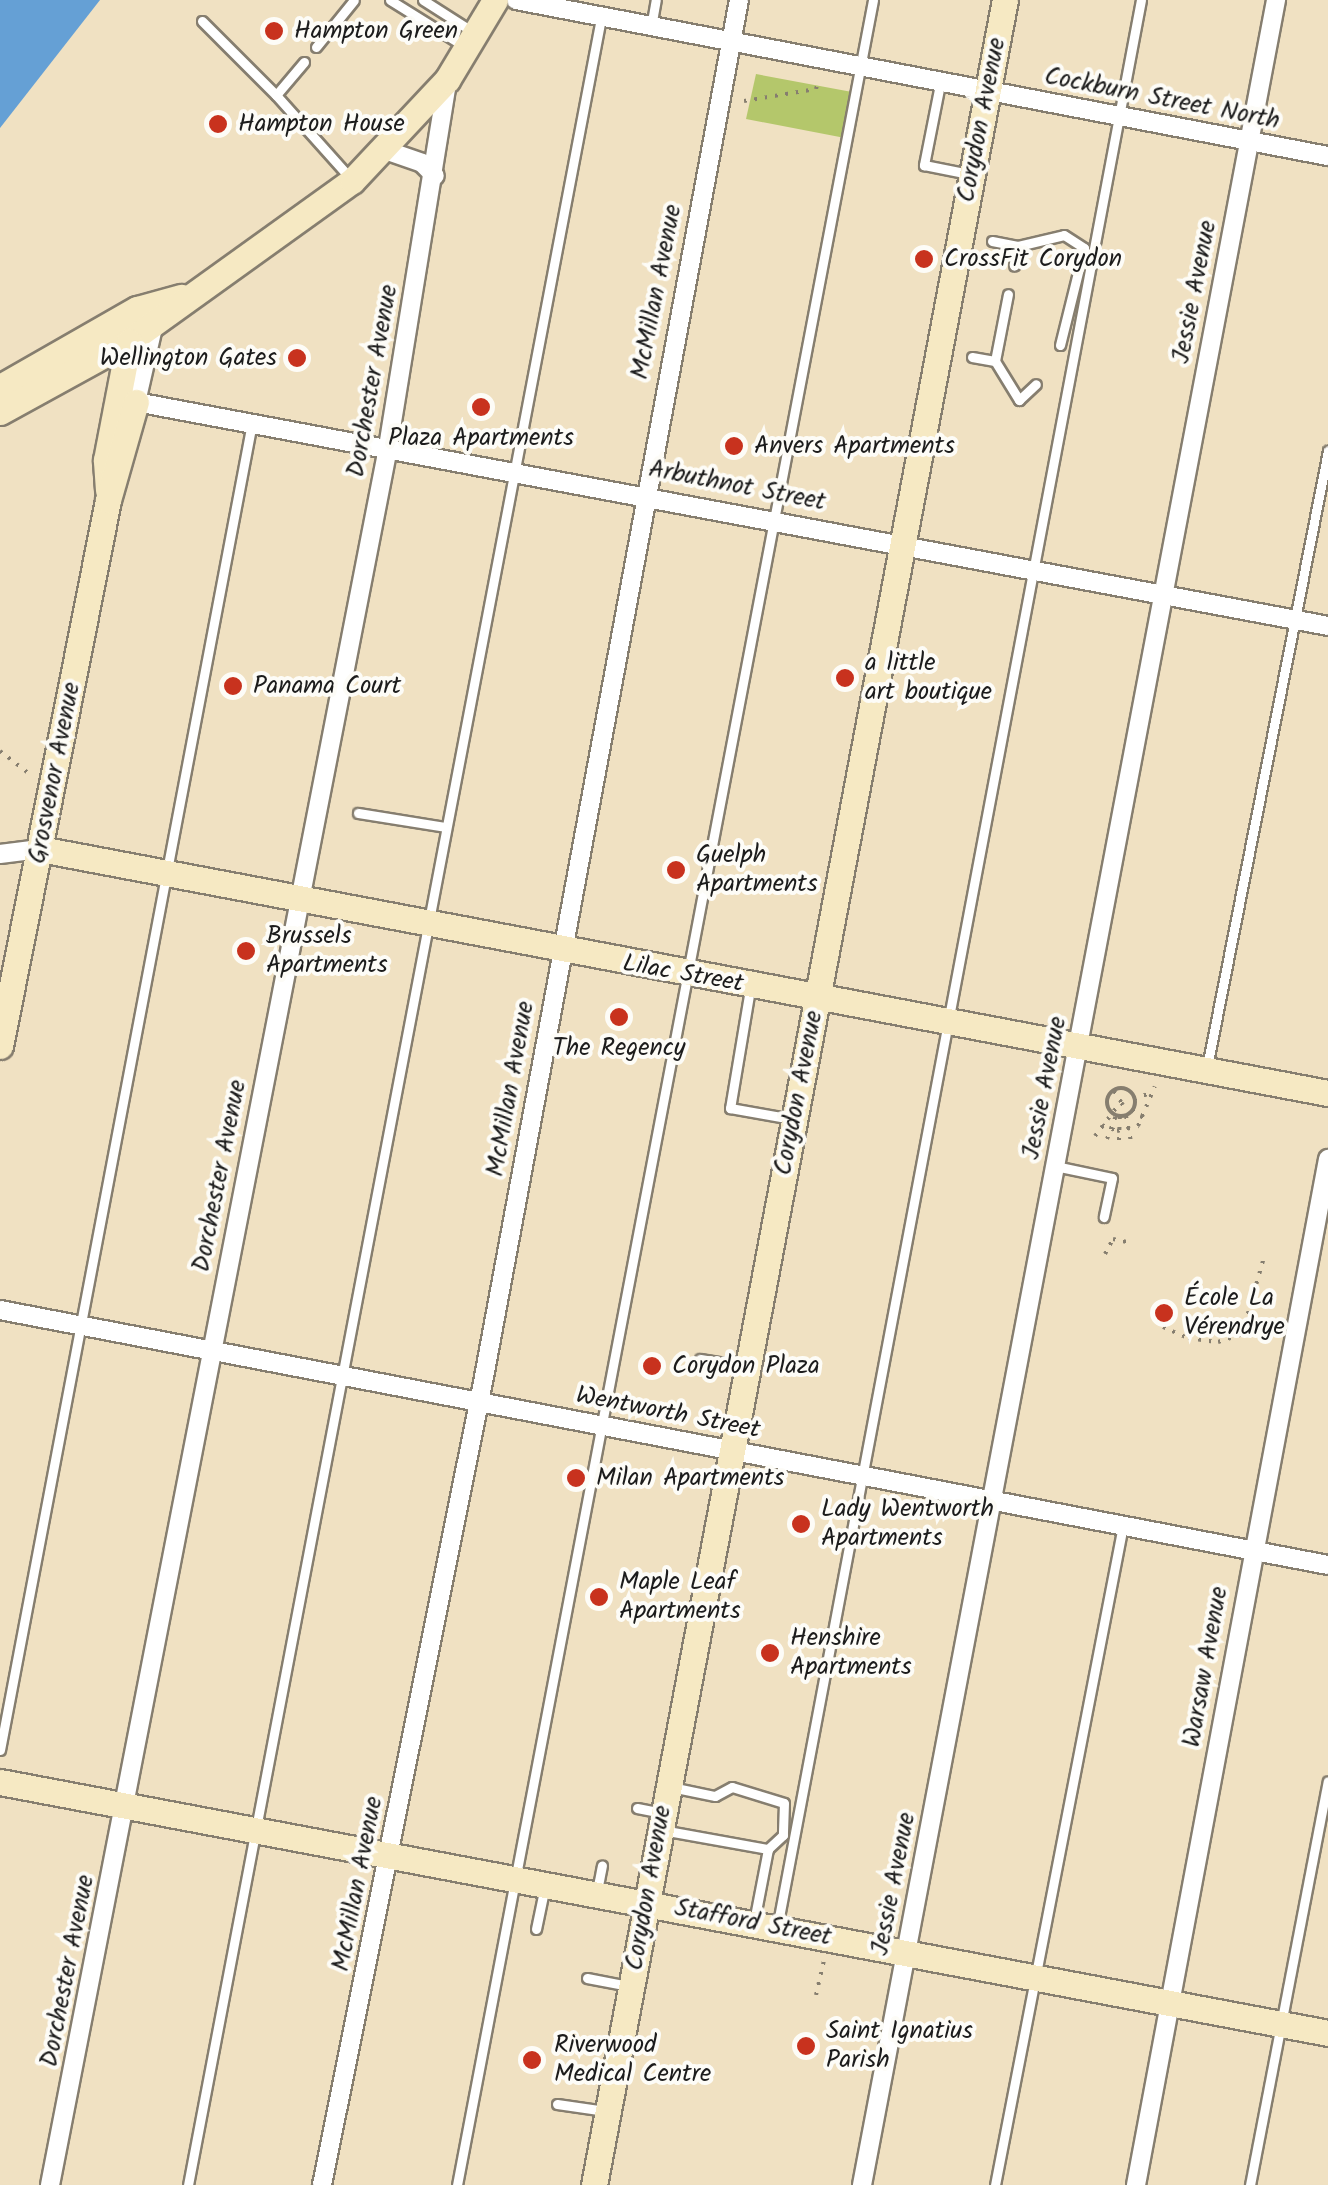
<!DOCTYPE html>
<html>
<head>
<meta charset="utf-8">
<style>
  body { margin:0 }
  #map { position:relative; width:1328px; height:2185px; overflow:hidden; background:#f0e1c2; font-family:Kalam,sans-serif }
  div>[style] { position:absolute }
  .green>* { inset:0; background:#b4c76b }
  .water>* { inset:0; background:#65a0d5 }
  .path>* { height:4px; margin-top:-2px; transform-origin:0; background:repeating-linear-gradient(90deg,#867e6f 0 2.5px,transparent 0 10.5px) }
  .path>.ring { margin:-2px; padding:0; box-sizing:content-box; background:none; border:4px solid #867e6f; border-radius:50% }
  .roads { filter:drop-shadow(2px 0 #867e6f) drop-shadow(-2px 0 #867e6f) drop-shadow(0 2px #867e6f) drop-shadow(0 -2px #867e6f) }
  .lane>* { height:9px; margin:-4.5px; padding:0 4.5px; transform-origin:4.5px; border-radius:4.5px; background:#fff }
  .street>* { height:18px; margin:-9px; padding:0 9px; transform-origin:9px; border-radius:9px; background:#fff }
  .secondary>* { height:25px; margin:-12.5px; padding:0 12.5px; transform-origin:12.5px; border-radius:12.5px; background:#f6e9c3 }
  .dots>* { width:28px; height:28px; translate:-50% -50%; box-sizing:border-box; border:5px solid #fdfcf7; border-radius:50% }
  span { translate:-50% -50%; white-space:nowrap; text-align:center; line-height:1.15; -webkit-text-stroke:8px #fdfcf7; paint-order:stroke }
  .poi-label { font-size:25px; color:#1c1c1c }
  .left { translate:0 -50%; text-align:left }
  .right { translate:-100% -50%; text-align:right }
  .street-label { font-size:25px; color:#1c1c1c }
</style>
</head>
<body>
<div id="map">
  <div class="green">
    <div style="clip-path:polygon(756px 74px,852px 92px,845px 138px,746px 119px)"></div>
  </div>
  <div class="water">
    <div style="clip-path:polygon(0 0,100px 0,0 128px)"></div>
  </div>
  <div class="path">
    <div style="left:744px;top:101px;width:73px;rotate:-9.5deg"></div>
    <div style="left:816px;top:89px;width:7px;rotate:-74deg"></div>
    <div style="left:0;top:751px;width:39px;rotate:38deg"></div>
    <div class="ring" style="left:1107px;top:1088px;width:24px;height:24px"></div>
    <div style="left:1114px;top:1091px;width:17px;rotate:57deg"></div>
    <div style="left:1123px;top:1105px;width:9px;rotate:-126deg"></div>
    <div style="left:1134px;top:1099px;width:20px;rotate:-20deg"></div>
    <div style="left:1132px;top:1110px;width:19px;rotate:35deg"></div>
    <div style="left:1126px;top:1116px;width:25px;rotate:79deg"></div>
    <div style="left:1102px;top:1125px;width:16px;rotate:22deg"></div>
    <div style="left:1117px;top:1131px;width:22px;rotate:-13deg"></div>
    <div style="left:1138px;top:1126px;width:43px;rotate:-67deg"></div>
    <div style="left:1095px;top:1136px;width:39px;rotate:-53deg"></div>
    <div style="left:1107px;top:1139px;width:26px;rotate:-69deg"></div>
    <div style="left:1119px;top:1140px;width:24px;rotate:-88deg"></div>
    <div style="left:1105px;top:1254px;width:17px;rotate:-62deg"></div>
    <div style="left:1113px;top:1239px;width:19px;rotate:12deg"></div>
    <div style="left:1156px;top:1313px;width:16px;rotate:63deg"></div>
    <div style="left:1163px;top:1327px;width:27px;rotate:24deg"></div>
    <div style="left:1188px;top:1338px;width:30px;rotate:8deg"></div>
    <div style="left:1218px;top:1342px;width:25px;rotate:-18deg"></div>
    <div style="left:1242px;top:1334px;width:83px;rotate:-74deg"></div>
    <div style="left:1248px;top:1327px;width:21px;rotate:11deg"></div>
    <div style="left:816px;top:1995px;width:35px;rotate:-77deg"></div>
  </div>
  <div class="roads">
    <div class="lane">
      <div style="left:390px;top:0;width:87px;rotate:31.9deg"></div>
      <div style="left:423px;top:0;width:59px;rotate:32.6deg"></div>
      <div style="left:202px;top:21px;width:105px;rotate:45deg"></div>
      <div style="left:651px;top:27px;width:27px;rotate:-80deg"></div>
      <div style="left:316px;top:47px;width:60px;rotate:-51deg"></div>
      <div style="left:304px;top:62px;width:43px;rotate:130.3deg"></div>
      <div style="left:276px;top:95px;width:113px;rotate:48.2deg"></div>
      <div style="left:940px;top:84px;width:83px;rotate:101.2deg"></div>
      <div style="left:924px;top:165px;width:46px;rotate:11.3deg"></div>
      <div style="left:992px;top:241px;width:26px;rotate:11deg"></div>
      <div style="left:1018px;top:246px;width:20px;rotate:101deg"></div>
      <div style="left:1018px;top:246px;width:47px;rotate:-13.4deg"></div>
      <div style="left:1064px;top:235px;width:24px;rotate:33deg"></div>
      <div style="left:1084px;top:248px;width:100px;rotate:103.9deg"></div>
      <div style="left:972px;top:357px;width:23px;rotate:10deg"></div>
      <div style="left:995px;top:361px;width:68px;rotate:-79deg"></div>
      <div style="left:995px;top:361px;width:46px;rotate:58.4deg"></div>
      <div style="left:1019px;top:400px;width:23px;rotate:-43deg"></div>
      <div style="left:358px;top:813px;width:88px;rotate:9.1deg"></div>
      <div style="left:750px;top:989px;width:121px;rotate:99.5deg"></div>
      <div style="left:730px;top:1108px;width:63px;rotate:10.1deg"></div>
      <div style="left:1207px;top:1067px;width:628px;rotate:-78.89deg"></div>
      <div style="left:1055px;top:1166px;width:58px;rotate:11.9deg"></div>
      <div style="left:1112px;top:1178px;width:40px;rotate:102deg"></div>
      <div style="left:700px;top:1359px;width:44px;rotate:9.2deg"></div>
      <div style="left:0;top:1750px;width:1351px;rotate:-79.25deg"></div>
      <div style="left:671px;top:1787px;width:45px;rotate:11.6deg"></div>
      <div style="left:715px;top:1796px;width:19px;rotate:-28deg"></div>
      <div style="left:732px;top:1787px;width:54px;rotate:17.1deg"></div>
      <div style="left:784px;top:1803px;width:32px;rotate:92deg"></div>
      <div style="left:783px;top:1835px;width:21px;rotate:137deg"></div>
      <div style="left:768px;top:1849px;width:74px;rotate:100.9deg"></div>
      <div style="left:637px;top:1808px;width:26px;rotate:11deg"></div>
      <div style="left:662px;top:1830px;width:108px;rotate:10.2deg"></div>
      <div style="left:597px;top:1891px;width:26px;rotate:-79deg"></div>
      <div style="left:777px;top:1928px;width:1962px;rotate:-79.31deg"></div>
      <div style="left:536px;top:1929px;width:44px;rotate:-78.2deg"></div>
      <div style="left:587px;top:1978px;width:43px;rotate:10.8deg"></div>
      <div style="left:557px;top:2104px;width:49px;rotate:8.3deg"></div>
      <div style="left:188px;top:2185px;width:2207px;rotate:-79.21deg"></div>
      <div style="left:457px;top:2185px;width:2224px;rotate:-79.22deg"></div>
      <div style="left:995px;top:2185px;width:672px;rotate:-79.02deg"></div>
      <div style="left:1250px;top:2185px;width:411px;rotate:-79.1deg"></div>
    </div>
    <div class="street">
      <div style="left:516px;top:0;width:827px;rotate:10.88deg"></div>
      <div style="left:385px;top:150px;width:39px;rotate:19deg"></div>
      <div style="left:422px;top:163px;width:18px;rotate:45deg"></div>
      <div style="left:154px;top:323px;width:81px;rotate:102.8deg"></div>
      <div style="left:136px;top:402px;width:1213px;rotate:10.64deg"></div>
      <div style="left:0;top:854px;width:40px;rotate:-7.1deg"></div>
      <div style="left:0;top:1310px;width:1352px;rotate:10.87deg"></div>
      <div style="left:50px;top:2185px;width:1771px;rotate:-78.99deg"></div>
      <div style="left:388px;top:447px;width:371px;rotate:-80.8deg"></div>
      <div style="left:322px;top:2185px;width:824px;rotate:-78.66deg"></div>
      <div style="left:484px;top:1377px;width:1400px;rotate:-79.51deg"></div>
      <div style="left:862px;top:2185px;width:2224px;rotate:-79.27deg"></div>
      <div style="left:1136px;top:2185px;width:1044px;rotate:-79.4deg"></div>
    </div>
    <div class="secondary">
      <div style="left:0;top:387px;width:158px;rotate:-29.7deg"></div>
      <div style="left:137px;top:309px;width:46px;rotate:-15.3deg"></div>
      <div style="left:0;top:412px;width:147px;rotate:-28.8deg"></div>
      <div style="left:129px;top:341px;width:274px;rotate:-35.7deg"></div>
      <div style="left:352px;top:181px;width:139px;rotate:-46.8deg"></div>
      <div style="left:447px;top:80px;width:93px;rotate:-59deg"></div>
      <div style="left:108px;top:490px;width:30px;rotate:-94deg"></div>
      <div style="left:106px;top:460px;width:121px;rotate:-79.1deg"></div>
      <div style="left:40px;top:849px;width:1311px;rotate:10.73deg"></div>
      <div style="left:0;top:1046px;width:557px;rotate:-78.81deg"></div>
      <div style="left:108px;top:500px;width:102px;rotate:-74.1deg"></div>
      <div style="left:0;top:1782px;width:1352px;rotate:10.7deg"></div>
      <div style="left:594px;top:2185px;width:2223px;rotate:-79.35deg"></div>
    </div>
  </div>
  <div class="dots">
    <div style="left:274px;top:31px;background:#c8321e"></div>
    <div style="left:218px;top:124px;background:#c8321e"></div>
    <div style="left:924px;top:259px;background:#c8321e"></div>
    <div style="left:297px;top:358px;background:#c8321e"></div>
    <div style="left:481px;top:407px;background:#c8321e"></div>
    <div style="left:734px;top:446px;background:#c8321e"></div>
    <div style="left:845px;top:678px;background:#c8321e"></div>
    <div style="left:233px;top:686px;background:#c8321e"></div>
    <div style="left:676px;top:870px;background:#c8321e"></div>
    <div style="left:246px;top:951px;background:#c8321e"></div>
    <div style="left:619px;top:1017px;background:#c8321e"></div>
    <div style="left:1164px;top:1313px;background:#c8321e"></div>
    <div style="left:652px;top:1366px;background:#c8321e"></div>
    <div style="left:576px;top:1478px;background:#c8321e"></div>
    <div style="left:801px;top:1524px;background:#c8321e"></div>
    <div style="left:599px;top:1597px;background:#c8321e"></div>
    <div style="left:770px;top:1653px;background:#c8321e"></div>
    <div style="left:806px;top:2046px;background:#c8321e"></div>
    <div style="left:532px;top:2060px;background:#c8321e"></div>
  </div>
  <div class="poi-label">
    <span class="left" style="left:294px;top:31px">Hampton Green</span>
    <span class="left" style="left:238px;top:124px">Hampton House</span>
    <span class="left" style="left:944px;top:259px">CrossFit Corydon</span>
    <span class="right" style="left:277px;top:358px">Wellington Gates</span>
    <span style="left:481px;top:438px">Plaza Apartments</span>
    <span class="left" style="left:754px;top:446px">Anvers Apartments</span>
    <span class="left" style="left:865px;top:678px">a little<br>art boutique</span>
    <span class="left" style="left:253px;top:686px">Panama Court</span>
    <span class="left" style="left:696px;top:870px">Guelph<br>Apartments</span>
    <span class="left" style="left:266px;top:951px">Brussels<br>Apartments</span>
    <span style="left:619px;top:1048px">The Regency</span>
    <span class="left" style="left:1184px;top:1313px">École La<br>Vérendrye</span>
    <span class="left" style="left:672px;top:1366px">Corydon Plaza</span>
    <span class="left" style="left:596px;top:1478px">Milan Apartments</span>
    <span class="left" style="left:821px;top:1524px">Lady Wentworth<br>Apartments</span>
    <span class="left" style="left:619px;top:1597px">Maple Leaf<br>Apartments</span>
    <span class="left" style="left:790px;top:1653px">Henshire<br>Apartments</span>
    <span class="left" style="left:826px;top:2046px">Saint Ignatius<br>Parish</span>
    <span class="left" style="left:554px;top:2060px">Riverwood<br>Medical Centre</span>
  </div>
  <div class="street-label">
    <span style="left:1162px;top:99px;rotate:11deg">Cockburn Street North</span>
    <span style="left:982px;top:120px;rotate:-79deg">Corydon Avenue</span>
    <span style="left:657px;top:292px;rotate:-79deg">McMillan Avenue</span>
    <span style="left:1195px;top:292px;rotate:-79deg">Jessie Avenue</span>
    <span style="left:373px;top:381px;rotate:-80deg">Dorchester Avenue</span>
    <span style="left:737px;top:486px;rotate:11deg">Arbuthnot Street</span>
    <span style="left:55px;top:773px;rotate:-79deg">Grosvenor Avenue</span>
    <span style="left:683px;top:974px;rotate:10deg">Lilac Street</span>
    <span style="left:1045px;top:1088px;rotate:-79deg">Jessie Avenue</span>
    <span style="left:511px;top:1089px;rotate:-80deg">McMillan Avenue</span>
    <span style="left:799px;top:1093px;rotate:-79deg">Corydon Avenue</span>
    <span style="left:220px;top:1176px;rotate:-79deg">Dorchester Avenue</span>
    <span style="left:668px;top:1413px;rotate:11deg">Wentworth Street</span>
    <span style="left:1206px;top:1667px;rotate:-80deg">Warsaw Avenue</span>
    <span style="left:358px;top:1884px;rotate:-79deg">McMillan Avenue</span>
    <span style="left:894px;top:1884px;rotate:-79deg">Jessie Avenue</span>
    <span style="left:649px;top:1888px;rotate:-80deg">Corydon Avenue</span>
    <span style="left:753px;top:1923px;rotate:11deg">Stafford Street</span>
    <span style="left:68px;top:1971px;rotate:-79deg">Dorchester Avenue</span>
  </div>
</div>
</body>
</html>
